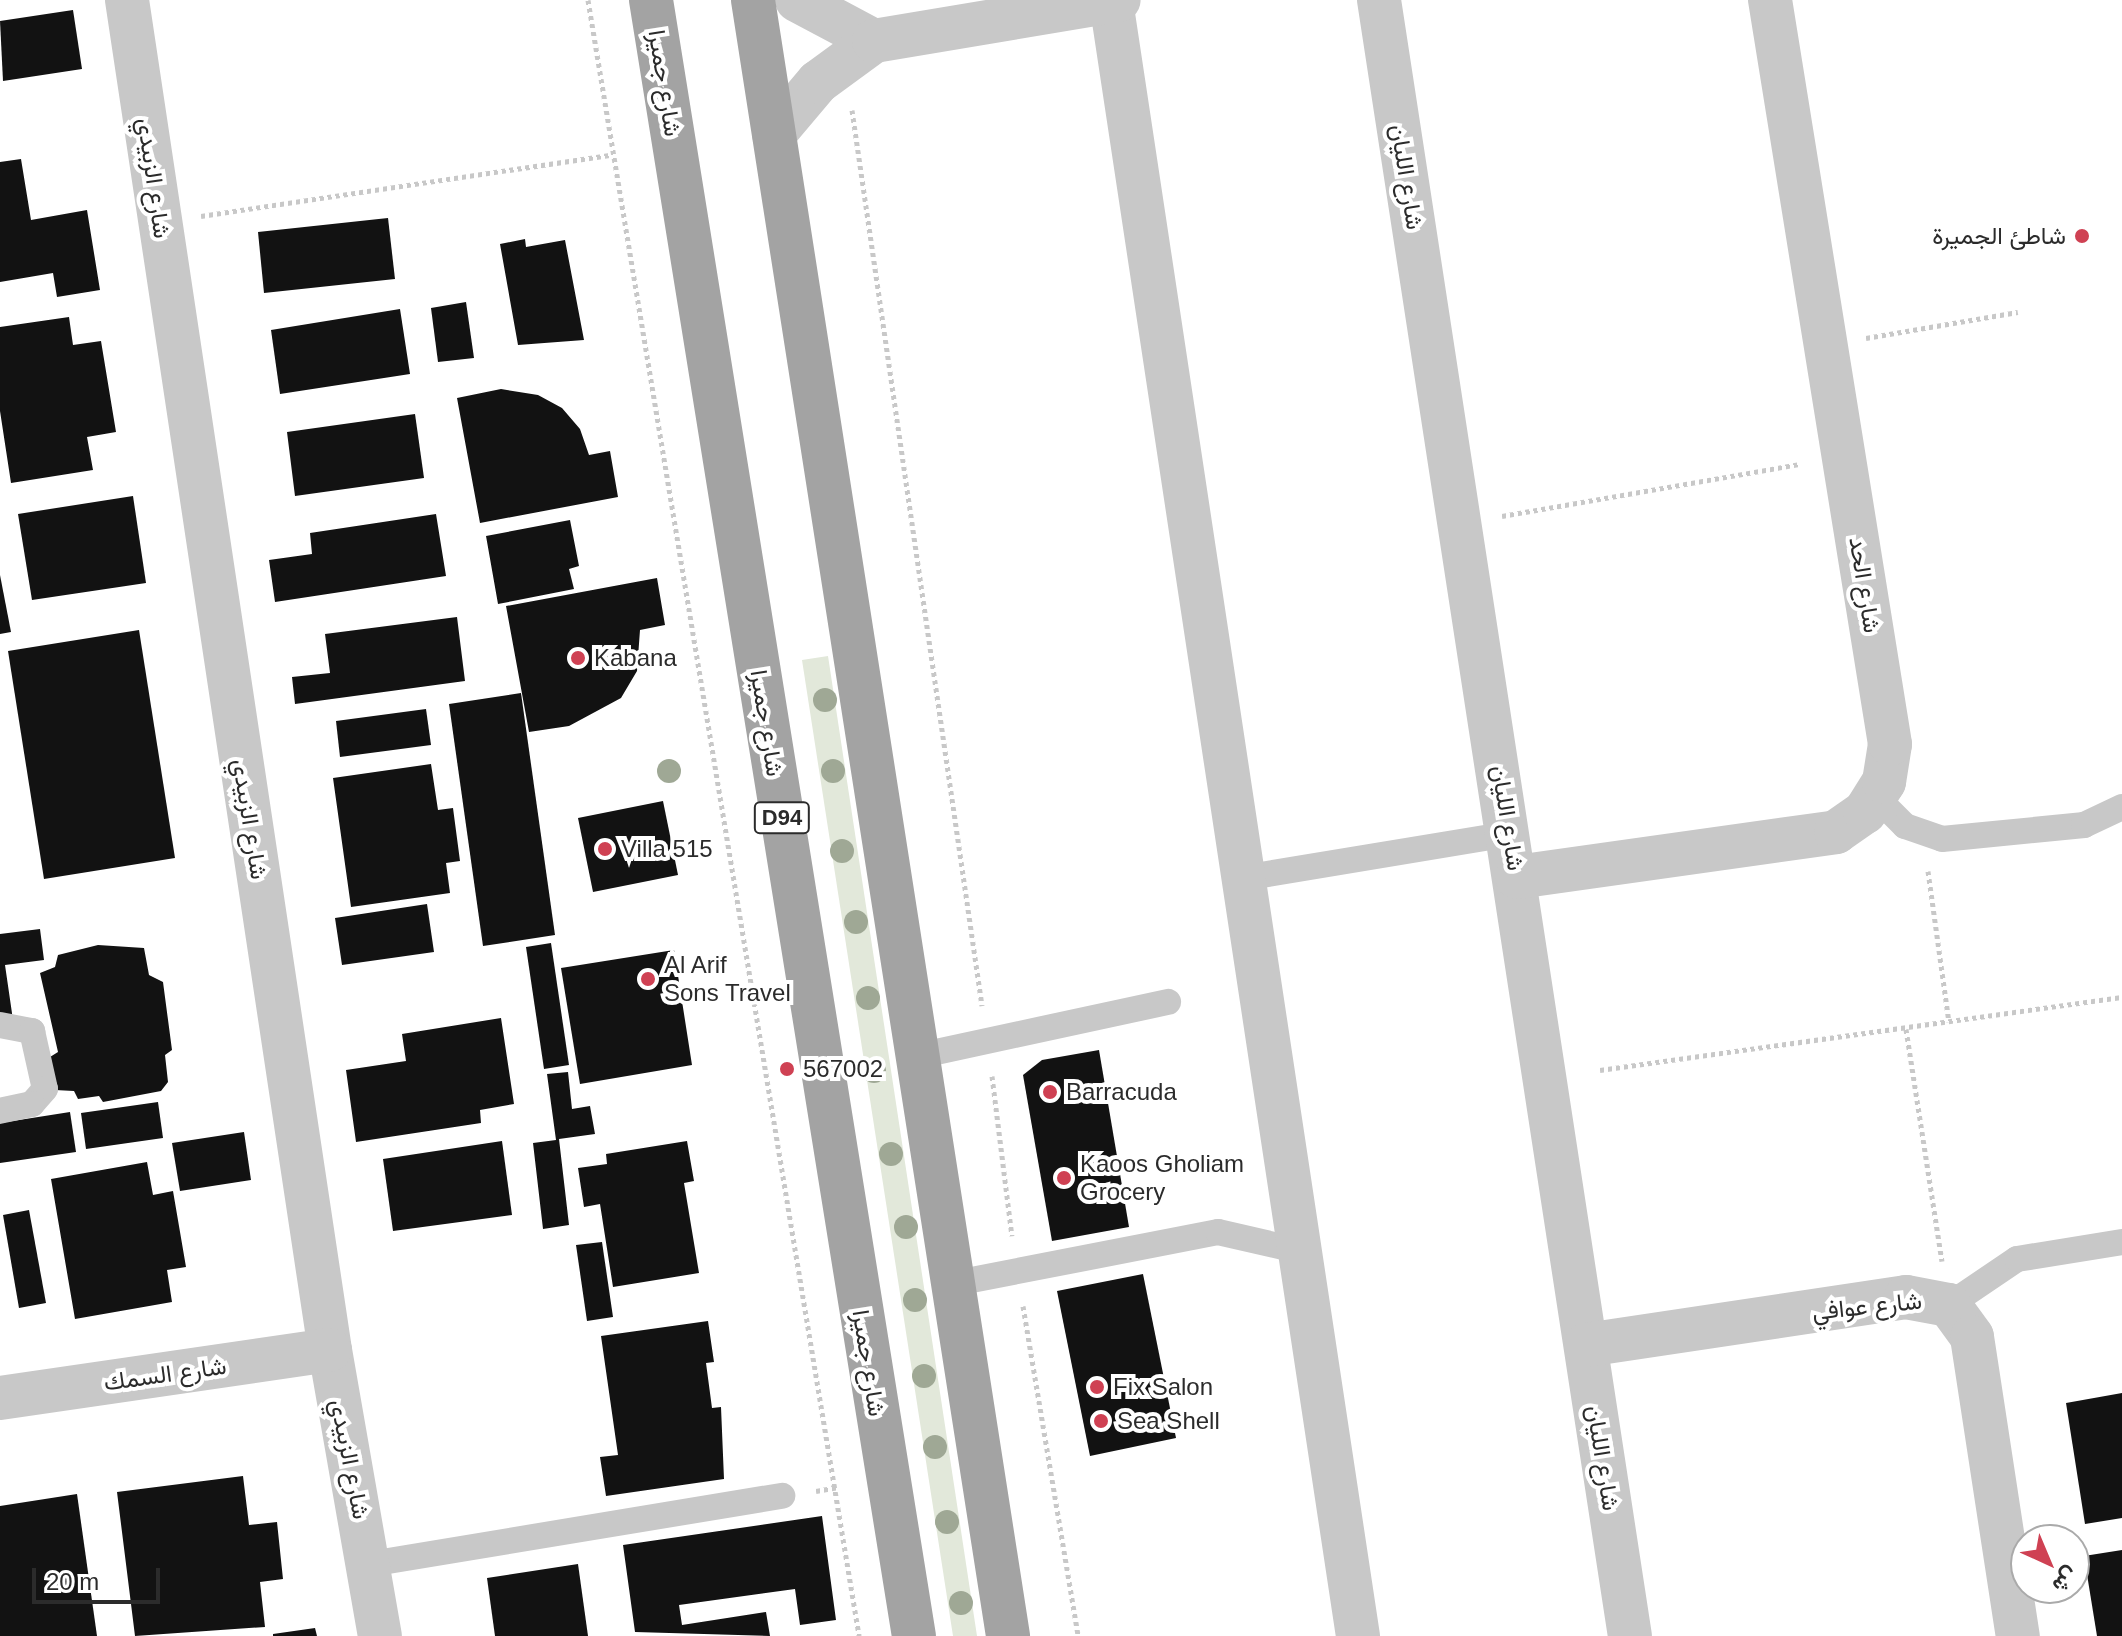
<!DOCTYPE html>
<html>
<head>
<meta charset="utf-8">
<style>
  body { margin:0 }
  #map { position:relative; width:2122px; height:1636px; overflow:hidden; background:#fff; font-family:Helvetica,Vazirmatn,sans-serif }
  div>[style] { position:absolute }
  .green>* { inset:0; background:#e2e8da }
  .building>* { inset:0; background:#121212 }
  .path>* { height:5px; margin-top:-2.5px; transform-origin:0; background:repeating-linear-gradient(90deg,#c8c8c8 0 4px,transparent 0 8px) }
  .service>* { height:26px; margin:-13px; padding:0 13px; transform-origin:13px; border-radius:13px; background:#c8c8c8 }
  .minor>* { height:44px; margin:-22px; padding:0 22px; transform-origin:22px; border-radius:22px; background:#c8c8c8 }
  .primary>* { height:44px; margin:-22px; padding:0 22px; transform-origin:22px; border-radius:22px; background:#a3a3a3 }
  .trees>* { width:24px; height:24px; margin:-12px; border-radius:50%; background:#9fa895 }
  .dots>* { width:22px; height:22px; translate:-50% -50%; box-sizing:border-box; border:4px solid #fff; border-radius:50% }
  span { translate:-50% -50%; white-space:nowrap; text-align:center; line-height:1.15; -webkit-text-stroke:8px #fff; paint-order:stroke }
  .shield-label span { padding:2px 6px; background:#fff; border:2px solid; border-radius:6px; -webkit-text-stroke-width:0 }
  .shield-label { font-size:22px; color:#2b2b2b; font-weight:700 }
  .street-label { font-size:24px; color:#2b2b2b }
  .poi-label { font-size:24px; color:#2b2b2b }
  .right { translate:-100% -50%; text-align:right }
  .left { translate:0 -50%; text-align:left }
  .north { position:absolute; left:2010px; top:1524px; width:80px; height:80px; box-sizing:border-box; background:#fff; border:2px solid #aaa; border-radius:50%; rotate:136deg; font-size:22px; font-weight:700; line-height:32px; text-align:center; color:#2b2b2b }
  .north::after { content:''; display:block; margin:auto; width:28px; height:36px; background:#cf4153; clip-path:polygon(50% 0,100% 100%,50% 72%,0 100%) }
  .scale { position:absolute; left:32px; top:1568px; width:128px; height:36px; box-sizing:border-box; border:4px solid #2b2b2b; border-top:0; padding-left:10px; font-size:24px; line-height:28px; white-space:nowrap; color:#2b2b2b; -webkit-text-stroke:6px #fff; paint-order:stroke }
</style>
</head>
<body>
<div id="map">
  <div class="green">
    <div style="clip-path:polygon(828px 656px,977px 1636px,953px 1636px,802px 660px)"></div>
  </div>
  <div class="building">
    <div style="clip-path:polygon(73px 10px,82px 69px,3px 81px,0 21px)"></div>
    <div style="clip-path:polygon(21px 159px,31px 220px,87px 210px,100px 290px,57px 297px,53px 273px,0 282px,0 162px)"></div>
    <div style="clip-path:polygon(388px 218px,395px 279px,264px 293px,258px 232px)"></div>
    <div style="clip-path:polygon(525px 239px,526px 247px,565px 240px,584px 340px,518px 345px,500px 244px)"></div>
    <div style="clip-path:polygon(466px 302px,474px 358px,438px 362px,431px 308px)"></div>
    <div style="clip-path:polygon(400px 309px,410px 374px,280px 394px,271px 330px)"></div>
    <div style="clip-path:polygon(69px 317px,73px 345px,101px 341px,116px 432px,87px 437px,93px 470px,11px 483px,0 411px,0 327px)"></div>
    <div style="clip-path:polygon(501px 389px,538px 395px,562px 408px,580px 429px,589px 455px,610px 451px,618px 497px,480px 523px,457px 398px)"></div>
    <div style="clip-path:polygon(415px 414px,424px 478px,295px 496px,287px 432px)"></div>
    <div style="clip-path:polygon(133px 496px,146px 583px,32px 600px,18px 514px)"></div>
    <div style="clip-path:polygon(436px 514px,446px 576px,275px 602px,269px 560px,312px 554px,310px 533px)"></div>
    <div style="clip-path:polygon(570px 520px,579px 566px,569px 569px,574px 589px,498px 604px,486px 536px)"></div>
    <div style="clip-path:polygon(0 575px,11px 632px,0 634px)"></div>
    <div style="clip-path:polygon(657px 578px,665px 625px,640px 630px,637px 671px,621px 698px,569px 726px,529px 732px,506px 606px)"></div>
    <div style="clip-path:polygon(457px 617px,465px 681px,295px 704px,292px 677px,330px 673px,325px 634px)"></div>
    <div style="clip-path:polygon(139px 630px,175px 858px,44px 879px,8px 651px)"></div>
    <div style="clip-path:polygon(521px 693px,555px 935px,483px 946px,449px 704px)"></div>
    <div style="clip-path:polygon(426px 709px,431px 745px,340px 757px,336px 721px)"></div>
    <div style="clip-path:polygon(431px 764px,438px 810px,453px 808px,460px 861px,446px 863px,450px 893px,351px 907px,333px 778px)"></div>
    <div style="clip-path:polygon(663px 801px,678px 875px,593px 892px,578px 818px)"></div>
    <div style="clip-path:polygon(427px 904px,434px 952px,342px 965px,335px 918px)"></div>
    <div style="clip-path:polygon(40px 929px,44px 960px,5px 965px,13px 1020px,0 1022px,0 934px)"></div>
    <div style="clip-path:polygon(551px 943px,569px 1065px,544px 1069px,526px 947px)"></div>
    <div style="clip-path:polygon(98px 945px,144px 948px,149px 975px,163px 982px,172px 1050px,165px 1055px,168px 1082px,161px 1091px,103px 1102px,99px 1096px,78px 1099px,74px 1091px,55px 1090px,50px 1057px,58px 1052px,40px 973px,55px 967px,58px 955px)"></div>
    <div style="clip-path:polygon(674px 950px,692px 1065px,580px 1084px,561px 968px)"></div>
    <div style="clip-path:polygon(501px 1018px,514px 1104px,480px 1110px,481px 1123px,356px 1142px,346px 1070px,406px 1061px,402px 1034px)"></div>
    <div style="clip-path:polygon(1099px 1050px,1129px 1227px,1052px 1241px,1023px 1075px,1042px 1060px)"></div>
    <div style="clip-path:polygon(568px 1072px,572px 1109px,590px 1106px,595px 1134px,559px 1139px,569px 1225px,543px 1229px,533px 1143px,556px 1140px,547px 1074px)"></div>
    <div style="clip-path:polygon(158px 1102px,163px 1138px,86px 1149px,81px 1113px)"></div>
    <div style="clip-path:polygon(70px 1112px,76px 1152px,0 1163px,0 1123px)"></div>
    <div style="clip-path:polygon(244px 1132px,251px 1180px,180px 1191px,172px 1143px)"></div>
    <div style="clip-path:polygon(502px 1141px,512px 1215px,393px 1231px,383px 1159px)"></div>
    <div style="clip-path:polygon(687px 1141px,694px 1181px,684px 1183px,699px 1273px,613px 1287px,600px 1204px,584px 1207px,578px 1168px,607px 1164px,606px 1154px)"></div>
    <div style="clip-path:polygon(147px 1162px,153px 1195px,173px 1191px,186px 1267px,167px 1270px,172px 1302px,75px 1319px,51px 1179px)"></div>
    <div style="clip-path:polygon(29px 1210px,46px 1303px,19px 1308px,3px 1215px)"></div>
    <div style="clip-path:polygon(602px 1242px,613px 1317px,587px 1321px,576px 1245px)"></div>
    <div style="clip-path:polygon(1143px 1274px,1176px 1438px,1090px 1456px,1057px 1291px)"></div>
    <div style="clip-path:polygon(708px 1321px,714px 1362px,706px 1363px,712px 1408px,721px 1407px,724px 1479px,606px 1496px,600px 1457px,618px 1455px,601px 1336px)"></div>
    <div style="clip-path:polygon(2122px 1393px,2122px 1518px,2085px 1524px,2066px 1403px)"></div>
    <div style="clip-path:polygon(243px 1476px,249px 1525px,277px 1522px,283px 1579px,260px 1582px,265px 1627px,135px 1636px,117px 1492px)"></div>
    <div style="clip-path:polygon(77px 1494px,97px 1636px,0 1636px,0 1506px)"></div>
    <div style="clip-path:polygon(822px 1516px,836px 1620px,800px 1625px,795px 1589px,679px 1605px,682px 1625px,766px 1612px,770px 1636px,635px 1632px,623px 1545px)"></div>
    <div style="clip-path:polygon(2122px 1550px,2122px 1636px,2097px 1636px,2084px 1556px)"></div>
    <div style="clip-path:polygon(578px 1564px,588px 1636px,495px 1636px,487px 1578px)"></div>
    <div style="clip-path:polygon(315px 1628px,317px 1636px,273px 1636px,273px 1634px)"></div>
  </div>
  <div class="path">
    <div style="left:588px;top:0;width:1658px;rotate:80.59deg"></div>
    <div style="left:852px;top:110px;width:905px;rotate:81.74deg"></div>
    <div style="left:201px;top:216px;width:415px;rotate:-8.5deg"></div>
    <div style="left:1866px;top:338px;width:154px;rotate:-9.7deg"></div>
    <div style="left:1502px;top:516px;width:303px;rotate:-9.9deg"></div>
    <div style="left:1928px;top:871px;width:152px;rotate:82.1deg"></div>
    <div style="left:1906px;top:1029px;width:235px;rotate:81.2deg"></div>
    <div style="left:1600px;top:1070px;width:527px;rotate:-7.96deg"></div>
    <div style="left:992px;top:1076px;width:161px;rotate:82.9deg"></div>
    <div style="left:1023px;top:1306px;width:335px;rotate:80.5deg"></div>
    <div style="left:816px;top:1491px;width:23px;rotate:-10deg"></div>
  </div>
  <div class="service">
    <div style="left:1876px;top:797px;width:41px;rotate:45deg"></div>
    <div style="left:1905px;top:826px;width:39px;rotate:19deg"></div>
    <div style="left:1942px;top:839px;width:143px;rotate:-5.6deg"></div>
    <div style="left:2084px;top:825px;width:42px;rotate:-25.3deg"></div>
    <div style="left:1243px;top:878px;width:271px;rotate:-9.4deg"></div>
    <div style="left:0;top:1025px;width:33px;rotate:11deg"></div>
    <div style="left:32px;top:1031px;width:59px;rotate:77.4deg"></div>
    <div style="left:45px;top:1089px;width:20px;rotate:131deg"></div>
    <div style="left:32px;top:1104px;width:33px;rotate:168deg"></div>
    <div style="left:913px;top:1057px;width:261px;rotate:-12.2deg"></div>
    <div style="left:951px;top:1284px;width:272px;rotate:-11deg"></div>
    <div style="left:1218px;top:1232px;width:84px;rotate:13deg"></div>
    <div style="left:1949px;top:1305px;width:82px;rotate:-34.1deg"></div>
    <div style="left:2017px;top:1259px;width:106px;rotate:-9.2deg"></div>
    <div style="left:370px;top:1564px;width:418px;rotate:-9.4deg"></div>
  </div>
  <div class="minor">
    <div style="left:127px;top:0;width:1365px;rotate:81.45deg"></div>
    <div style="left:330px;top:1350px;width:290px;rotate:80.1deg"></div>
    <div style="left:797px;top:0;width:87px;rotate:28deg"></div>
    <div style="left:1379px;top:0;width:1655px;rotate:81.28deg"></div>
    <div style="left:1111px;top:1px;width:1654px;rotate:81.41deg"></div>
    <div style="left:774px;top:134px;width:68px;rotate:-49.8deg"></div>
    <div style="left:818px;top:82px;width:69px;rotate:-36.2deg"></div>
    <div style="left:874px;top:41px;width:248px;rotate:-9.5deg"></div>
    <div style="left:1517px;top:877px;width:322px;rotate:-8deg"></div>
    <div style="left:1836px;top:832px;width:35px;rotate:-35deg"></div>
    <div style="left:1865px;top:812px;width:36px;rotate:-58deg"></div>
    <div style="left:1884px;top:782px;width:38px;rotate:-81deg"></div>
    <div style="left:1890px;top:744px;width:754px;rotate:-99.16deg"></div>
    <div style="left:1586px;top:1345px;width:324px;rotate:-8.5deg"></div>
    <div style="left:1906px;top:1297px;width:44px;rotate:10.5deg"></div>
    <div style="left:1949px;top:1305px;width:39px;rotate:54deg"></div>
    <div style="left:1972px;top:1337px;width:303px;rotate:81.3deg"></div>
    <div style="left:0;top:1398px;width:333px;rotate:-8.3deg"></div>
  </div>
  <div class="primary">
    <div style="left:651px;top:0;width:1657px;rotate:80.87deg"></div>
    <div style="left:753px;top:0;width:1656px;rotate:81.14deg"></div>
  </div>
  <div class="trees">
    <div style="left:825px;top:700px"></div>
    <div style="left:669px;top:771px"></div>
    <div style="left:833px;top:771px"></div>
    <div style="left:842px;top:851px"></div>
    <div style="left:856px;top:922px"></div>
    <div style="left:868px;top:998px"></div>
    <div style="left:874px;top:1071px"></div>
    <div style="left:891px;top:1154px"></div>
    <div style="left:906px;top:1227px"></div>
    <div style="left:915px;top:1300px"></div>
    <div style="left:924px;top:1376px"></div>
    <div style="left:935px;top:1447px"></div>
    <div style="left:947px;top:1522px"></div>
    <div style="left:961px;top:1603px"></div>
  </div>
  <div class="dots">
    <div style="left:2082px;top:236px;background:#cf4153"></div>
    <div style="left:578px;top:658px;background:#cf4153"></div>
    <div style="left:605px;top:849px;background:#cf4153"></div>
    <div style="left:648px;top:979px;background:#cf4153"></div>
    <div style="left:787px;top:1069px;background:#cf4153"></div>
    <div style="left:1050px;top:1092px;background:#cf4153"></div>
    <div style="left:1064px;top:1178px;background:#cf4153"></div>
    <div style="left:1097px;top:1387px;background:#cf4153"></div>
    <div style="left:1101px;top:1421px;background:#cf4153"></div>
  </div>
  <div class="shield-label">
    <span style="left:782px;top:818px">D94</span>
  </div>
  <div class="street-label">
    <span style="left:665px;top:83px;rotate:81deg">شارع جميرا</span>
    <span style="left:1407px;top:177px;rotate:81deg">شارع الليان</span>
    <span style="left:154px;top:178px;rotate:82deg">شارع الزبيدي</span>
    <span style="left:1865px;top:585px;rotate:81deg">شارع الحد</span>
    <span style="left:767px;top:723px;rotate:81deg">شارع جميرا</span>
    <span style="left:1508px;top:818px;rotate:81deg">شارع الليان</span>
    <span style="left:250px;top:819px;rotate:81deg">شارع الزبيدي</span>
    <span style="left:1867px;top:1306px;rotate:-6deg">شارع عوافي</span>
    <span style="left:869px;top:1363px;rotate:81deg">شارع جميرا</span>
    <span style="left:165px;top:1374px;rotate:-8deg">شارع السمك</span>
    <span style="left:1603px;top:1458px;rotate:81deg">شارع الليان</span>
    <span style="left:350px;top:1459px;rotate:79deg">شارع الزبيدي</span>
  </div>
  <div class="poi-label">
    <span class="right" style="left:2066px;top:236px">شاطئ الجميرة</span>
    <span class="left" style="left:594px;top:658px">Kabana</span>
    <span class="left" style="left:621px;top:849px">Villa 515</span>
    <span class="left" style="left:664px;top:979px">Al Arif<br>Sons Travel</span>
    <span class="left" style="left:803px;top:1069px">567002</span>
    <span class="left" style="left:1066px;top:1092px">Barracuda</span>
    <span class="left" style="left:1080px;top:1178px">Kaoos Gholiam<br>Grocery</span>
    <span class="left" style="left:1113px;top:1387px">Fix Salon</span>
    <span class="left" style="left:1117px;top:1421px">Sea Shell</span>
  </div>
  <div class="north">ش</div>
  <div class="scale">20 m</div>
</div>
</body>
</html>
